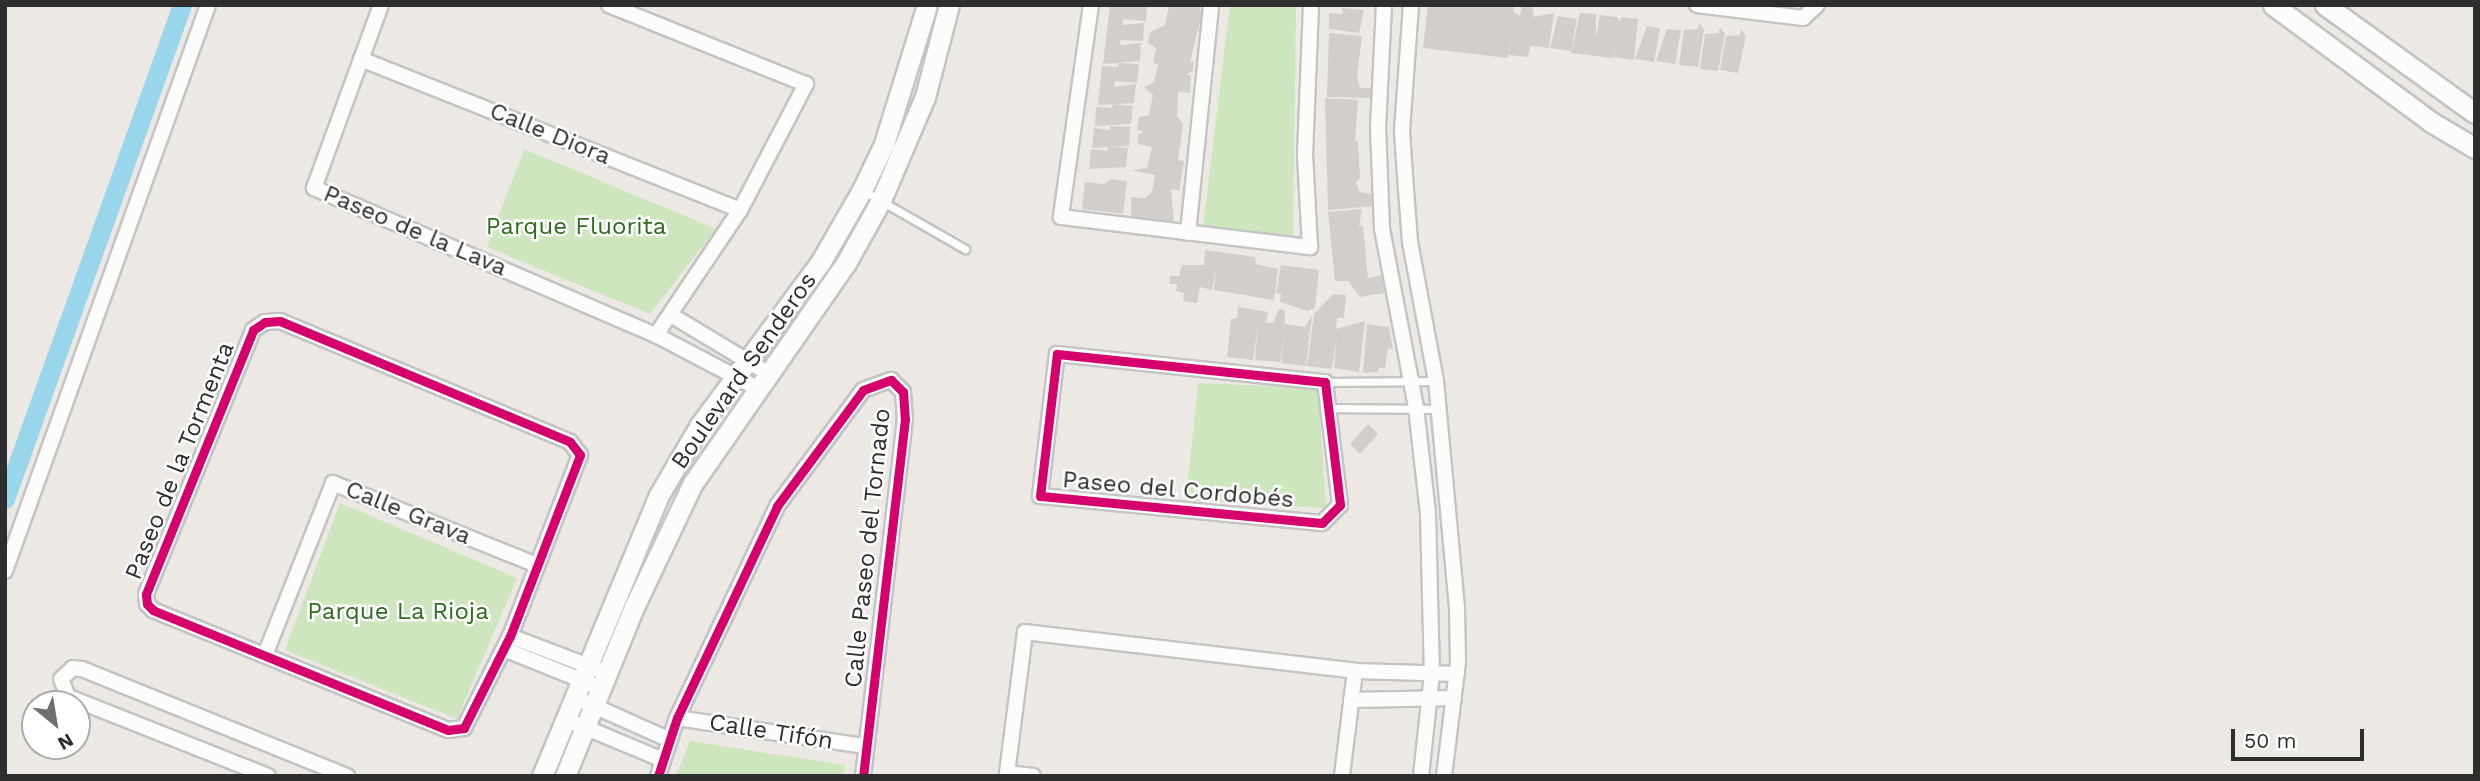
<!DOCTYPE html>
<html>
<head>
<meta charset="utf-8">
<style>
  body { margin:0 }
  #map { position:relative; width:2480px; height:781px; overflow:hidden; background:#ece8e4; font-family:"Work Sans",sans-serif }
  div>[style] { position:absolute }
  .green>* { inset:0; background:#cee6be }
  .canal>* { height:19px; margin:-9.5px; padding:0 9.5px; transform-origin:9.5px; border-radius:9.5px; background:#99d6ec }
  .building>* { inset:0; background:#d1cecb }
  .roads { filter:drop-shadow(2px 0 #c5c4c5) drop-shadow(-2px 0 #c5c4c5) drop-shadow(0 2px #c5c4c5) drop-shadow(0 -2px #c5c4c5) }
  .lane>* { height:7px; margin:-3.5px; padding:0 3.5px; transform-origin:3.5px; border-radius:3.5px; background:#fcfcfb }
  .street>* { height:14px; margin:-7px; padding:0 7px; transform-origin:7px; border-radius:7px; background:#fcfcfb }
  .secondary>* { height:19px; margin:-9.5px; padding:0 9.5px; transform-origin:9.5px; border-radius:9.5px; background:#fcfcfb }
  .cycleway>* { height:9px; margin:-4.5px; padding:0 4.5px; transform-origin:4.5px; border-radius:4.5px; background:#d6006c }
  span { translate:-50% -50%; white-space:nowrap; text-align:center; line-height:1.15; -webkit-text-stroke:5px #fff; paint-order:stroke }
  .street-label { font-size:24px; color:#2e2e2e }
  .park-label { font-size:24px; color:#2c6e1b }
  .frame { position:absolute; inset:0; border:7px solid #2e2e2e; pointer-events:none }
  .north { position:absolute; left:21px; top:690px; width:70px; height:70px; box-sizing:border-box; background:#fff; border:2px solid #ababab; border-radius:50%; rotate:150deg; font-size:19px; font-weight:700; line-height:28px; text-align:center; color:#2e2e2e }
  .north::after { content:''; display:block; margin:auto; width:24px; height:32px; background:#706f6e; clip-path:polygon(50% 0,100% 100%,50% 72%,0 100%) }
  .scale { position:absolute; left:2231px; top:729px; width:133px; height:32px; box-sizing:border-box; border:4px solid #2e2e2e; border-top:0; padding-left:9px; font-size:21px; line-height:24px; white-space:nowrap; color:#2e2e2e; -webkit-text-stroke:5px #fff; paint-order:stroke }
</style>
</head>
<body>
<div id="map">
  <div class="green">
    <div style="clip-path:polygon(1230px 5px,1296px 5px,1293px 239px,1203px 226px)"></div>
    <div style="clip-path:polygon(524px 149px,716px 229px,650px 314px,487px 247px)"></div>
    <div style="clip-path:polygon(1198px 383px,1318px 388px,1326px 508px,1186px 500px)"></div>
    <div style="clip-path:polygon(340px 503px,517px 578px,457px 719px,285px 650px)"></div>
    <div style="clip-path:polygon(690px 741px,845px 765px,844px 776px,676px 776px)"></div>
  </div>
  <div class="canal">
    <div style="left:5px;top:499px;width:525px;rotate:-70.29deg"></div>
  </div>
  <div class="building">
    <div style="clip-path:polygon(1110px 5px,1147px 5px,1146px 21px,1123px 19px,1123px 25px,1144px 23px,1143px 41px,1121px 40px,1121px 35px,1120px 45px,1141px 43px,1140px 61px,1103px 64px)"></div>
    <div style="clip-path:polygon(1169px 5px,1199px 7px,1202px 13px,1190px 62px,1194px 62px,1193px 70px,1186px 75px,1191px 75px,1190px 93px,1178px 92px,1177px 116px,1183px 124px,1178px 160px,1184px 161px,1179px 191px,1171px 189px,1174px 222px,1158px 223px,1131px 216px,1131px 197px,1145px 198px,1152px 192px,1155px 175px,1132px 170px,1147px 168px,1152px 147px,1138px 144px,1138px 135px,1144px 131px,1137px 130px,1139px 117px,1149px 115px,1153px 95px,1144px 87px,1154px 82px,1158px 64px,1153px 63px,1156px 48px,1148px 43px,1150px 32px,1165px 25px)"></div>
    <div style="clip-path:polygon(1428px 5px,1514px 5px,1514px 12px,1520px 16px,1522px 5px,1532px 5px,1534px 17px,1554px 13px,1549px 48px,1530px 46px,1528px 57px,1509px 55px,1510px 39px,1508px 58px,1423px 48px)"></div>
    <div style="clip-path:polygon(1342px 8px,1364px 10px,1359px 33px,1329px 29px,1329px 13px,1343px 14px)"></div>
    <div style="clip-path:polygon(1580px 13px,1596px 14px,1596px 39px,1600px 15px,1617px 17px,1620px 22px,1621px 17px,1638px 19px,1634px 60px,1614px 57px,1616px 41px,1613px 58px,1571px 53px)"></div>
    <div style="clip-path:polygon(1558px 16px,1577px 19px,1571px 51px,1550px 48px)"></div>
    <div style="clip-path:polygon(1699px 23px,1704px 30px,1698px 67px,1679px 65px,1684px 30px,1698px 29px)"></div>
    <div style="clip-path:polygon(1647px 26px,1660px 28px,1654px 62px,1635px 59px)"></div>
    <div style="clip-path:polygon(1720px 27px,1725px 34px,1718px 71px,1700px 69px,1705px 34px,1719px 33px)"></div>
    <div style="clip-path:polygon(1667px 29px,1681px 30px,1675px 64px,1656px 61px)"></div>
    <div style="clip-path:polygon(1741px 29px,1746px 36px,1738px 73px,1720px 70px,1726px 36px,1740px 35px)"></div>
    <div style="clip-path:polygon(1329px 33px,1362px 36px,1357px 76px,1360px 88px,1373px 88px,1373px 98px,1327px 97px)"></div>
    <div style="clip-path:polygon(1119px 63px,1139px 64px,1137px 83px,1115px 81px,1114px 87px,1136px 84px,1134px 103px,1098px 105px,1102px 66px,1118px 67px)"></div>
    <div style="clip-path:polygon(1325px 98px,1358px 100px,1355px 141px,1358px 141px,1360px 178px,1356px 183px,1360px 192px,1375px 195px,1375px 206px,1328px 210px)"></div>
    <div style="clip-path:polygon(1113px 104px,1133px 106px,1131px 124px,1095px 126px,1096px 107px,1112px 108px)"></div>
    <div style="clip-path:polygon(1110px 126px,1130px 127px,1129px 146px,1092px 148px,1094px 128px,1110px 130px)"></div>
    <div style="clip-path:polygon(1108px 147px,1128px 148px,1126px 167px,1089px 169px,1091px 149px,1107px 151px)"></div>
    <div style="clip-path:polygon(1111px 179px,1127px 181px,1123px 214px,1082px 209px,1085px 182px,1104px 184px)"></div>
    <div style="clip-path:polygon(1362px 209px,1359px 226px,1363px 226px,1368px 278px,1382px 275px,1384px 293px,1360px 297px,1348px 281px,1335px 281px,1328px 212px)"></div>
    <div style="clip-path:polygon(1205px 250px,1255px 257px,1256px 264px,1278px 269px,1274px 300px,1214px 290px,1216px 271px,1212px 290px,1200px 287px,1197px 303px,1183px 301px,1184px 293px,1176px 291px,1177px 284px,1169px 284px,1170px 276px,1179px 276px,1182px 265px,1204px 265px)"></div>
    <div style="clip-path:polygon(1281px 265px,1319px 270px,1315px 308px,1307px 311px,1280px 302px,1281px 294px,1276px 293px)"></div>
    <div style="clip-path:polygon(1333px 294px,1346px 295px,1344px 318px,1337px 318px,1336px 329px,1365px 321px,1359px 372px,1334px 368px,1337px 337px,1332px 369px,1307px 366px,1314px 314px)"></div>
    <div style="clip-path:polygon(1238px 307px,1268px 312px,1266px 323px,1273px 323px,1279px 309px,1285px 311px,1285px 330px,1285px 324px,1305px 327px,1312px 315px,1306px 366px,1281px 363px,1284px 335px,1280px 362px,1255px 360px,1258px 324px,1253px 360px,1227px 357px,1231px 319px,1237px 318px)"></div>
    <div style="clip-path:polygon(1367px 324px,1389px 327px,1393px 350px,1388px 348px,1385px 368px,1379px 368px,1378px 372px,1363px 373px)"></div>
    <div style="clip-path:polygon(1368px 424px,1378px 434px,1360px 454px,1350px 444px)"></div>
  </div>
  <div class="roads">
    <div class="lane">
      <div style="left:862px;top:190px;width:119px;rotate:29.8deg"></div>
      <div style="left:1325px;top:382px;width:111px;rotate:-0.5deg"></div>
      <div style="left:1329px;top:408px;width:111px;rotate:0.5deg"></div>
    </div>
    <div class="street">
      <div style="left:381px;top:5px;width:195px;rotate:110.1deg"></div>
      <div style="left:314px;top:188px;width:372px;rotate:23.3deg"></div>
      <div style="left:656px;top:335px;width:114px;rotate:27.7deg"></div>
      <div style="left:609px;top:5px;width:212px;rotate:21.9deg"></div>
      <div style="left:806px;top:84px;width:142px;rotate:117.6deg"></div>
      <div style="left:740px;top:210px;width:151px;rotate:123.9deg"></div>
      <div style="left:1091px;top:5px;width:214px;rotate:98.1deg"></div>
      <div style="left:1061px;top:217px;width:251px;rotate:6.9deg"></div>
      <div style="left:1310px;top:247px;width:92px;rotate:-93.1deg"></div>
      <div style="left:1305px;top:155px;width:150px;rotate:-87.7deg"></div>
      <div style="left:1384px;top:5px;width:123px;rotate:92.8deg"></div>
      <div style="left:1378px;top:128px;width:101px;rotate:87.7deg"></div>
      <div style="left:1382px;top:229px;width:182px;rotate:79.2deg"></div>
      <div style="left:1416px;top:408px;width:106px;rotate:83.5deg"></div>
      <div style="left:1428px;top:513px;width:160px;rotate:88.6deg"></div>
      <div style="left:1432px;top:673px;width:104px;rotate:96.1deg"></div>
      <div style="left:1411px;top:5px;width:126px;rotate:94.1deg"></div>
      <div style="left:1402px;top:131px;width:58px;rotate:86.1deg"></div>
      <div style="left:1406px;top:189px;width:53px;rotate:85.7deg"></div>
      <div style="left:1410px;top:242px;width:141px;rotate:79.4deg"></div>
      <div style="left:1436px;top:381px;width:227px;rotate:84.7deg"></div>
      <div style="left:1457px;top:607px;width:55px;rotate:89deg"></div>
      <div style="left:1458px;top:662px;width:115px;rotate:97deg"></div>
      <div style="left:1697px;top:5px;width:107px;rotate:7deg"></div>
      <div style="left:1803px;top:18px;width:19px;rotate:-43deg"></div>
      <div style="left:361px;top:59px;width:408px;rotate:21.7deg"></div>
      <div style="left:1188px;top:233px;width:229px;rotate:-84.2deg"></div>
      <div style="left:671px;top:315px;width:112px;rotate:31.1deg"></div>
      <div style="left:280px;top:321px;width:314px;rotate:22.6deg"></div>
      <div style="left:570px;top:442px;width:16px;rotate:52deg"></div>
      <div style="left:580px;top:455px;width:194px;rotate:111.1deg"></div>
      <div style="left:510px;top:636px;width:103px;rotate:116.6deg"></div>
      <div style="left:464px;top:728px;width:16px;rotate:173deg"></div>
      <div style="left:448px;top:730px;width:318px;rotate:-157.9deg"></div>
      <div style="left:153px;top:610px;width:8px;rotate:-135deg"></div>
      <div style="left:147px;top:604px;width:10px;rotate:-96deg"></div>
      <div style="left:146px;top:594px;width:285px;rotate:-67.9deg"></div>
      <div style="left:253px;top:330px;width:14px;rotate:-34deg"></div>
      <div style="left:265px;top:322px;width:15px;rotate:-4deg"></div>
      <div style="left:1057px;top:354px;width:269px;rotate:6deg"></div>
      <div style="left:1325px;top:382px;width:124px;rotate:83deg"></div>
      <div style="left:1340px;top:505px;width:25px;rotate:135deg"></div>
      <div style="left:1322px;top:523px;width:283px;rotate:-174.5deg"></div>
      <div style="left:1040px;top:496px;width:143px;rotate:-83.2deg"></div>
      <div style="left:5px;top:571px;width:601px;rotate:-70.27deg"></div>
      <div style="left:510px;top:636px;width:104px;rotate:20.9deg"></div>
      <div style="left:504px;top:649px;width:105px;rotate:21.9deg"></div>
      <div style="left:265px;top:655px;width:185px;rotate:-68.4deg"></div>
      <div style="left:333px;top:483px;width:220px;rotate:21.9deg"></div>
      <div style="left:1355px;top:671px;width:102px;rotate:1.7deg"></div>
      <div style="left:1351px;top:700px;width:103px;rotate:-1.1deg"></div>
      <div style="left:585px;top:702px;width:93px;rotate:24.1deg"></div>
      <div style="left:677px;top:718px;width:190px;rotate:8.5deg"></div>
      <div style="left:565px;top:719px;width:106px;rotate:22.7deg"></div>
      <div style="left:268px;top:776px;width:215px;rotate:-158.4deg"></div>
      <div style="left:68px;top:697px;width:19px;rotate:-111deg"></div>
      <div style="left:61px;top:679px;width:16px;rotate:-43deg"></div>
      <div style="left:73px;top:668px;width:9px;rotate:6deg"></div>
      <div style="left:82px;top:669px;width:286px;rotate:22deg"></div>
      <div style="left:658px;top:776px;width:61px;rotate:-71.9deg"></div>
      <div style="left:677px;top:718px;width:234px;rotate:-64.7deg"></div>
      <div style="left:777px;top:506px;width:144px;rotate:-53.4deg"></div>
      <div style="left:863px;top:390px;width:30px;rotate:-20deg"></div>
      <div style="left:891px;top:380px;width:17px;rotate:45deg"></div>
      <div style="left:903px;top:392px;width:27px;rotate:86deg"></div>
      <div style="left:905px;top:419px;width:359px;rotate:96.7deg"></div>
      <div style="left:1033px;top:776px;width:26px;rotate:-173deg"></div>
      <div style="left:1007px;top:773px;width:142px;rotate:-82.7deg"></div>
      <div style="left:1025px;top:632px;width:332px;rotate:6.7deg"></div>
      <div style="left:1355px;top:671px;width:106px;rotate:97.1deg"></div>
    </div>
    <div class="secondary">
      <div style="left:2273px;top:5px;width:197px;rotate:36.5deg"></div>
      <div style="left:2431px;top:122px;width:51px;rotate:30.6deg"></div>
      <div style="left:2325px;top:5px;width:185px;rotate:35.8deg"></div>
      <div style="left:542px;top:776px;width:304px;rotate:-67.4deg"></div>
      <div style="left:659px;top:495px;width:81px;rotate:-59.6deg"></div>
      <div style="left:700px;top:425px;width:202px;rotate:-53.5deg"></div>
      <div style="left:820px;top:263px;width:84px;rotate:-60.1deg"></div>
      <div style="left:862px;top:190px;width:51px;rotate:-64.4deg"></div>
      <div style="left:884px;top:144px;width:145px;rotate:-72.8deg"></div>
      <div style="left:565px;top:776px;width:183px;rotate:-67.8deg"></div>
      <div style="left:634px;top:607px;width:137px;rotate:-64.6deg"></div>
      <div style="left:693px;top:483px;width:268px;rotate:-55.2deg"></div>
      <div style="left:846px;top:263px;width:72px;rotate:-60.9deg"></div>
      <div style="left:881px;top:200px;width:112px;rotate:-66.9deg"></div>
      <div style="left:925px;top:97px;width:95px;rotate:-75.4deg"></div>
    </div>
  </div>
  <div class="cycleway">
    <div style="left:280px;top:321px;width:314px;rotate:22.6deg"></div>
    <div style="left:570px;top:442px;width:16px;rotate:52deg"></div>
    <div style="left:580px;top:455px;width:194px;rotate:111.1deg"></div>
    <div style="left:510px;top:636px;width:103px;rotate:116.6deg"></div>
    <div style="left:464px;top:728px;width:16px;rotate:173deg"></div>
    <div style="left:448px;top:730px;width:318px;rotate:-157.9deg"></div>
    <div style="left:153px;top:610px;width:8px;rotate:-135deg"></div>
    <div style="left:147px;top:604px;width:10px;rotate:-96deg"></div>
    <div style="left:146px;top:594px;width:285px;rotate:-67.9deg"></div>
    <div style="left:253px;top:330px;width:14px;rotate:-34deg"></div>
    <div style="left:265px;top:322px;width:15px;rotate:-4deg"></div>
    <div style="left:1057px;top:354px;width:269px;rotate:6deg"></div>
    <div style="left:1325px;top:382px;width:124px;rotate:83deg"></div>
    <div style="left:1340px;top:505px;width:25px;rotate:135deg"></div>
    <div style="left:1322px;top:523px;width:283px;rotate:-174.5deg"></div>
    <div style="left:1040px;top:496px;width:143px;rotate:-83.2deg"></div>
    <div style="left:658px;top:776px;width:61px;rotate:-71.9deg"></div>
    <div style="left:677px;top:718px;width:234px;rotate:-64.7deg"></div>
    <div style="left:777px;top:506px;width:144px;rotate:-53.4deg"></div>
    <div style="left:863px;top:390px;width:30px;rotate:-20deg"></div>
    <div style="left:891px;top:380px;width:17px;rotate:45deg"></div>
    <div style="left:903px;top:392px;width:27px;rotate:86deg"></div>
    <div style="left:905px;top:419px;width:359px;rotate:96.7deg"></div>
  </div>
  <div class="street-label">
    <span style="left:550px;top:134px;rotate:22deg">Calle Diora</span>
    <span style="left:415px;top:231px;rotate:23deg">Paseo de la Lava</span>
    <span style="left:744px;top:371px;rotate:-55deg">Boulevard Senderos</span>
    <span style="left:180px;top:461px;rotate:-68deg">Paseo de la Tormenta</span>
    <span style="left:1178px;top:490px;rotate:5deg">Paseo del Cordobés</span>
    <span style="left:408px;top:513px;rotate:22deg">Calle Grava</span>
    <span style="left:868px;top:548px;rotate:-84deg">Calle Paseo del Tornado</span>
    <span style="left:771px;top:732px;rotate:9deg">Calle Tifón</span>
  </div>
  <div class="park-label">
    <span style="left:576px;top:227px">Parque Fluorita</span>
    <span style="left:398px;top:612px">Parque La Rioja</span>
  </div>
  <div class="frame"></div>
  <div class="north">N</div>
  <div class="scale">50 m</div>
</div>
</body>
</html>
